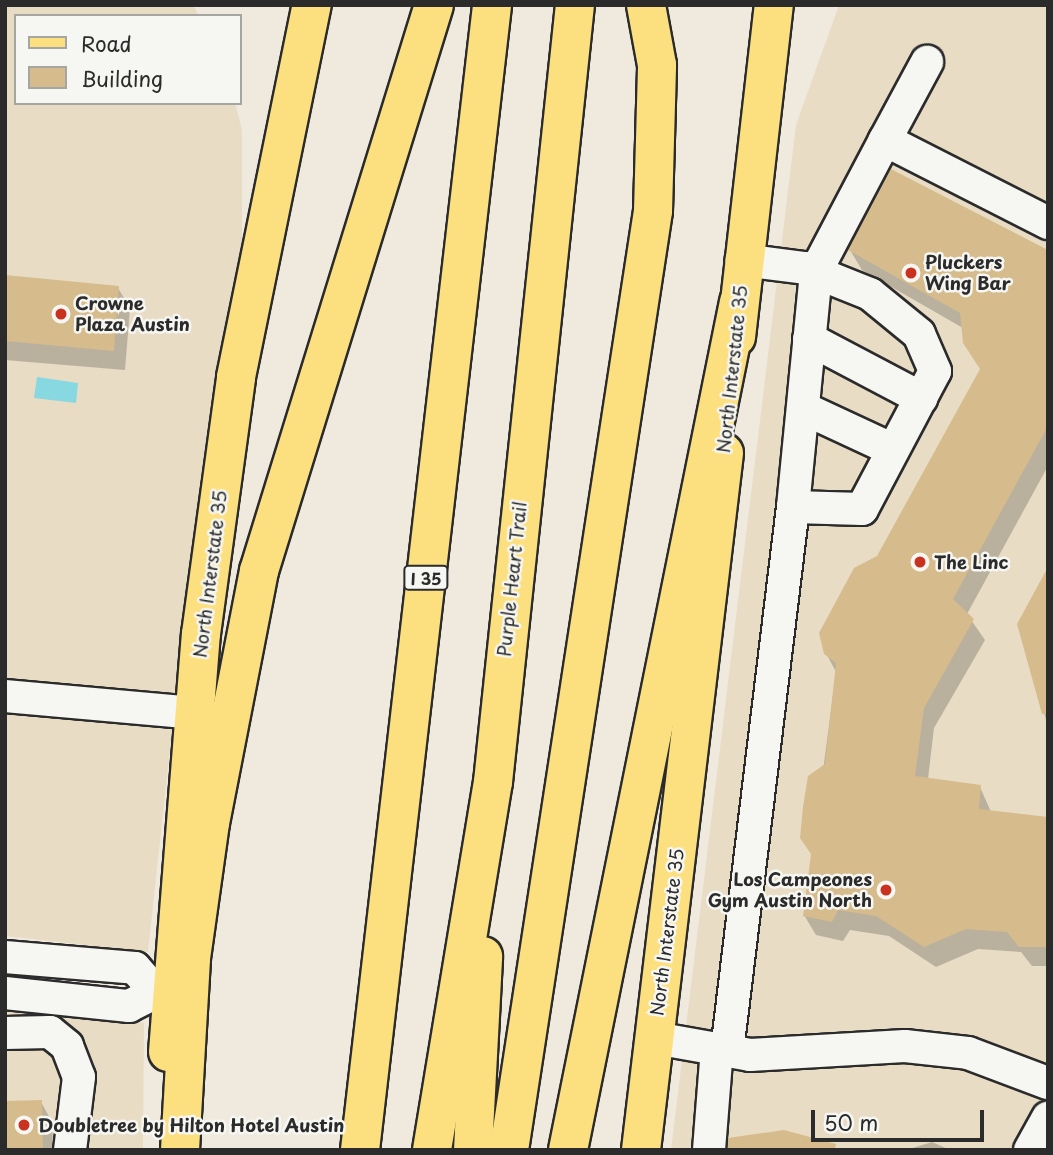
<!DOCTYPE html>
<html>
<head>
<meta charset="utf-8">
<style>
  body { margin:0 }
  #map { position:relative; width:1053px; height:1155px; overflow:hidden; background:#f0eade; font-family:"Playpen Sans",sans-serif }
  div>[style] { position:absolute }
  .built>* { inset:0; background:#e8dcc5 }
  .water>* { inset:0; background:#87d8e1 }
  .shadow>* { inset:0; background:#0003 }
  .building>* { inset:0; background:#d6bc8c }
  .roads { filter:drop-shadow(2px 0 #2b2b2b) drop-shadow(-2px 0 #2b2b2b) drop-shadow(0 2px #2b2b2b) drop-shadow(0 -2px #2b2b2b) }
  .minor>* { height:32px; margin:-16px; padding:0 16px; transform-origin:16px; border-radius:16px; background:#f6f6f2 }
  .major>* { height:38px; margin:-19px; padding:0 19px; transform-origin:19px; border-radius:19px; background:#fce080 }
  .highway>* { height:38px; margin:-19px; padding:0 19px; transform-origin:19px; border-radius:19px; background:#fce080 }
  .dots>* { width:19px; height:19px; translate:-50% -50%; box-sizing:border-box; border:4px solid #f6f6f2; border-radius:50% }
  span { translate:-50% -50%; white-space:nowrap; text-align:center; line-height:1.15; -webkit-text-stroke:5px #f6f6f2; paint-order:stroke }
  .shield-label span { padding:2px 5px; background:#f6f6f2; border:2px solid; border-radius:5px; -webkit-text-stroke-width:0 }
  .shield-label { font-size:16px; color:#2b2b2b; font-weight:700 }
  .poi-label { font-size:18px; color:#2b2b2b; font-weight:700 }
  .left { translate:0 -50%; text-align:left }
  .right { translate:-100% -50%; text-align:right }
  .street-label { font-size:18px; color:#2b2b2b }
  .frame { position:absolute; inset:0; border:7px solid #2b2b2b; pointer-events:none }
  .legend { position:absolute; left:14px; top:14px; width:228px; height:91px; box-sizing:border-box; background:#f6f6f2; border:2px solid #a5a5a2; margin:0; padding:9px 12px; list-style:none; font-size:21px; color:#2b2b2b }
  .legend li { display:flex; align-items:center; gap:14px; height:35px }
  .legend b { width:35px; border:2px solid #a5a5a2 }
  .scale { position:absolute; left:811px; top:1110px; width:173px; height:32px; box-sizing:border-box; border:4px solid #2b2b2b; border-top:0; padding-left:9px; font-size:21px; line-height:24px; white-space:nowrap; color:#2b2b2b; -webkit-text-stroke:5px #f6f6f2; paint-order:stroke }
</style>
</head>
<body>
<div id="map">
  <div class="built">
    <div style="clip-path:polygon(5px 5px,193px 5px,199px 16px,16px 16px,16px 103px,235px 103px,242px 130px,242px 241px,179px 666px,148px 952px,5px 936px)"></div>
    <div style="clip-path:polygon(839px 5px,1048px 5px,1048px 1150px,671px 1150px,796px 125px)"></div>
    <div style="clip-path:polygon(5px 1006px,144px 1023px,143px 1150px,5px 1150px)"></div>
  </div>
  <div class="water">
    <div style="clip-path:polygon(37px 377px,78px 383px,76px 403px,34px 398px)"></div>
  </div>
  <div class="shadow">
    <div style="clip-path:polygon(850px 250px,1048px 255px,1048px 466px,967px 614px,985px 640px,934px 728px,928px 779px,980px 787px,991px 812px,1048px 818px,1048px 966px,1032px 966px,1021px 952px,978px 949px,936px 967px,889px 936px,850px 930px,843px 941px,816px 935px,804px 915px,836px 672px,826px 653px,981px 370px,963px 328px,862px 270px)"></div>
    <div style="clip-path:polygon(5px 277px,118px 288px,130px 308px,125px 370px,5px 360px)"></div>
    <div style="clip-path:polygon(1048px 571px,1048px 727px,1019px 624px)"></div>
    <div style="clip-path:polygon(41px 1102px,52px 1122px,53px 1150px,5px 1150px)"></div>
    <div style="clip-path:polygon(932px 1142px,950px 1150px,906px 1150px)"></div>
  </div>
  <div class="building">
    <div style="clip-path:polygon(891px 169px,1048px 250px,1048px 426px,953px 599px,974px 619px,924px 708px,915px 776px,981px 785px,979px 809px,1048px 817px,1048px 947px,1019px 947px,1007px 932px,966px 929px,924px 947px,876px 916px,838px 910px,832px 922px,803px 916px,811px 854px,800px 838px,803px 807px,808px 776px,825px 764px,836px 663px,824px 654px,819px 633px,854px 568px,877px 556px,980px 369px,963px 343px,960px 313px,848px 250px)"></div>
    <div style="clip-path:polygon(5px 275px,119px 286px,114px 351px,5px 341px)"></div>
    <div style="clip-path:polygon(1048px 567px,1048px 713px,1042px 714px,1017px 624px)"></div>
    <div style="clip-path:polygon(42px 1100px,43px 1150px,5px 1150px,5px 1101px)"></div>
    <div style="clip-path:polygon(784px 1130px,836px 1144px,835px 1150px,727px 1150px,728px 1138px)"></div>
  </div>
  <div class="roads">
    <div class="minor">
      <div style="left:885px;top:140px;width:89px;rotate:-61.7deg"></div>
      <div style="left:809px;top:339px;width:127px;rotate:27.8deg"></div>
      <div style="left:803px;top:408px;width:99px;rotate:25deg"></div>
      <div style="left:793px;top:507px;width:237px;rotate:-84.4deg"></div>
      <div style="left:816px;top:271px;width:148px;rotate:-62.2deg"></div>
      <div style="left:885px;top:140px;width:183px;rotate:27deg"></div>
      <div style="left:5px;top:696px;width:190px;rotate:5.1deg"></div>
      <div style="left:5px;top:957px;width:130px;rotate:4.8deg"></div>
      <div style="left:135px;top:968px;width:32px;rotate:49deg"></div>
      <div style="left:5px;top:993px;width:125px;rotate:6deg"></div>
      <div style="left:129px;top:1006px;width:30px;rotate:-27deg"></div>
      <div style="left:156px;top:992px;width:14px;rotate:4deg"></div>
      <div style="left:5px;top:1033px;width:45px;rotate:-1.3deg"></div>
      <div style="left:50px;top:1032px;width:22px;rotate:39deg"></div>
      <div style="left:67px;top:1046px;width:33px;rotate:69deg"></div>
      <div style="left:79px;top:1077px;width:74px;rotate:97deg"></div>
      <div style="left:655px;top:1038px;width:97px;rotate:10.1deg"></div>
      <div style="left:750px;top:1055px;width:155px;rotate:-3.3deg"></div>
      <div style="left:905px;top:1046px;width:63px;rotate:6.3deg"></div>
      <div style="left:968px;top:1053px;width:85px;rotate:20.6deg"></div>
      <div style="left:727px;top:1051px;width:548px;rotate:-83.08deg"></div>
      <div style="left:793px;top:507px;width:69px;rotate:1.7deg"></div>
      <div style="left:862px;top:509px;width:156px;rotate:-62.1deg"></div>
      <div style="left:935px;top:371px;width:40px;rotate:-113.4deg"></div>
      <div style="left:919px;top:334px;width:63px;rotate:-140.8deg"></div>
      <div style="left:870px;top:294px;width:70px;rotate:-158.2deg"></div>
      <div style="left:805px;top:268px;width:64px;rotate:-172.8deg"></div>
      <div style="left:709px;top:1150px;width:101px;rotate:-85.5deg"></div>
      <div style="left:1030px;top:1150px;width:37px;rotate:-61deg"></div>
    </div>
    <div class="major">
      <div style="left:736px;top:337px;width:334px;rotate:-83.5deg"></div>
      <div style="left:168px;top:1052px;width:419px;rotate:-85.5deg"></div>
      <div style="left:201px;top:634px;width:259px;rotate:-82.2deg"></div>
      <div style="left:236px;top:377px;width:380px;rotate:-78.5deg"></div>
      <div style="left:641px;top:1150px;width:702px;rotate:-83.21deg"></div>
    </div>
    <div class="highway">
      <div style="left:180px;top:1150px;width:192px;rotate:-86.7deg"></div>
      <div style="left:191px;top:958px;width:136px;rotate:-82deg"></div>
      <div style="left:210px;top:823px;width:257px;rotate:-79deg"></div>
      <div style="left:259px;top:571px;width:592px;rotate:-72.82deg"></div>
      <div style="left:360px;top:1150px;width:1153px;rotate:-83.42deg"></div>
      <div style="left:432px;top:1150px;width:373px;rotate:-80.6deg"></div>
      <div style="left:493px;top:782px;width:781px;rotate:-83.98deg"></div>
      <div style="left:473px;top:1150px;width:194px;rotate:-87deg"></div>
      <div style="left:509px;top:1150px;width:950px;rotate:-81.28deg"></div>
      <div style="left:653px;top:211px;width:146px;rotate:-88.4deg"></div>
      <div style="left:657px;top:65px;width:61px;rotate:-100.4deg"></div>
      <div style="left:568px;top:1150px;width:865px;rotate:-78.6deg"></div>
    </div>
  </div>
  <div class="dots">
    <div style="left:911px;top:273px;background:#c8321e"></div>
    <div style="left:61px;top:314px;background:#c8321e"></div>
    <div style="left:920px;top:562px;background:#c8321e"></div>
    <div style="left:886px;top:890px;background:#c8321e"></div>
    <div style="left:24px;top:1125px;background:#c8321e"></div>
  </div>
  <div class="shield-label">
    <span style="left:426px;top:578px">I 35</span>
  </div>
  <div class="poi-label">
    <span class="left" style="left:925px;top:273px">Pluckers<br>Wing Bar</span>
    <span class="left" style="left:75px;top:314px">Crowne<br>Plaza Austin</span>
    <span class="left" style="left:934px;top:562px">The Linc</span>
    <span class="right" style="left:872px;top:890px">Los Campeones<br>Gym Austin North</span>
    <span class="left" style="left:38px;top:1125px">Doubletree by Hilton Hotel Austin</span>
  </div>
  <div class="street-label">
    <span style="left:732px;top:369px;rotate:-84deg">North Interstate 35</span>
    <span style="left:210px;top:574px;rotate:-83deg">North Interstate 35</span>
    <span style="left:512px;top:579px;rotate:-84deg">Purple Heart Trail</span>
    <span style="left:667px;top:932px;rotate:-83deg">North Interstate 35</span>
  </div>
  <div class="frame"></div>
  <ul class="legend">
  <li><b style="height:9px;background:#fce080"></b>Road</li>
  <li><b style="height:19px;background:#d6bc8c"></b>Building</li>
  </ul>
  <div class="scale">50 m</div>
</div>
</body>
</html>
